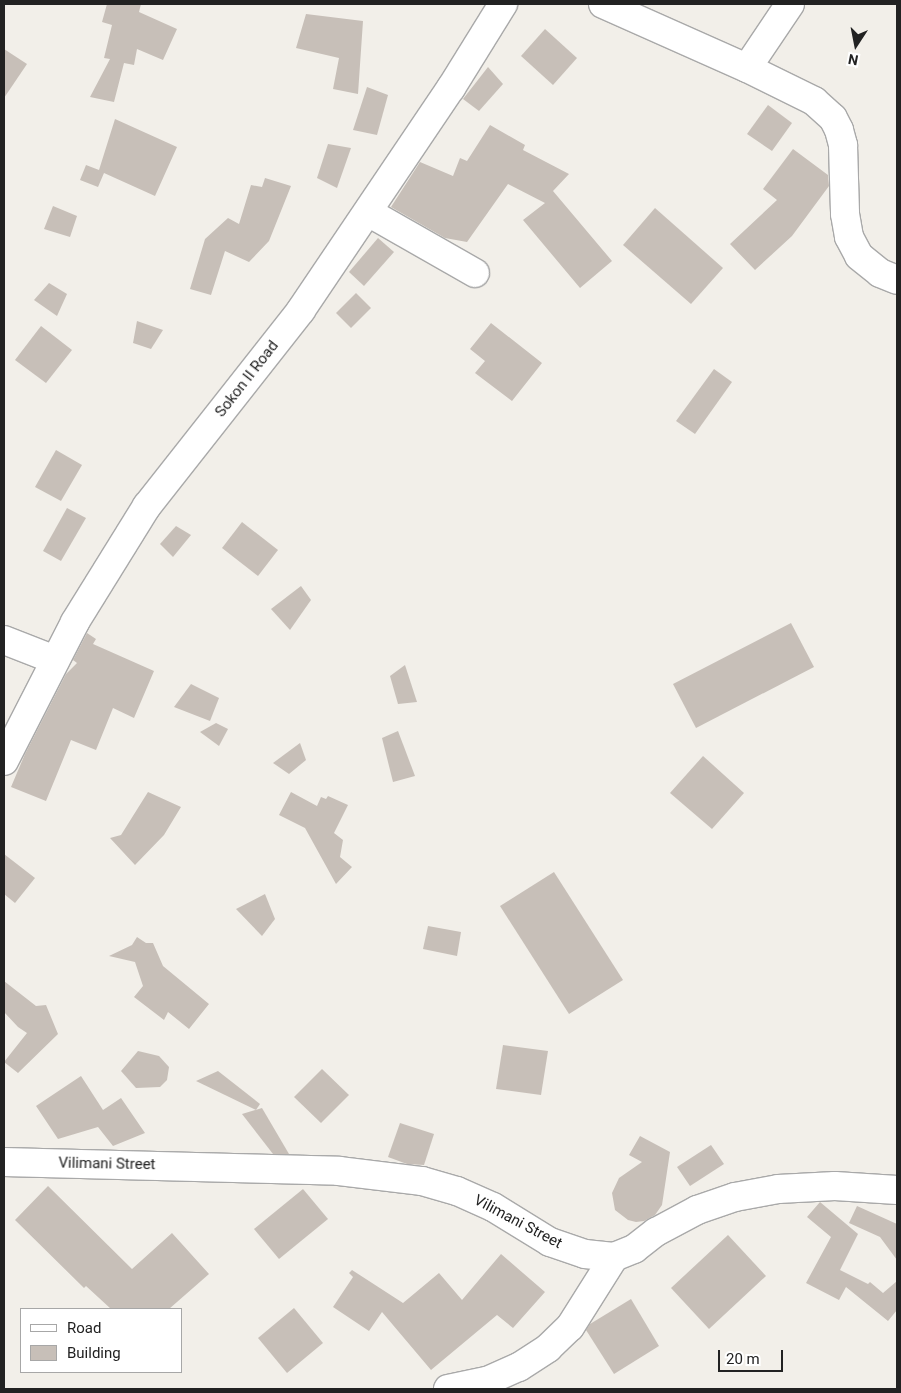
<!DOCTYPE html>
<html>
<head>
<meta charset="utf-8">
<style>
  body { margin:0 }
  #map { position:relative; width:901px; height:1393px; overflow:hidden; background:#f2efe9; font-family:Roboto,sans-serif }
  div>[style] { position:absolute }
  .building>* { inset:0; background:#c7bfb8 }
  .roads { filter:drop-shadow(1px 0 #a9a9a9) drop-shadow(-1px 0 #a9a9a9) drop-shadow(0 1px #a9a9a9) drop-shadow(0 -1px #a9a9a9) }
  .minor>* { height:28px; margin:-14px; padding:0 14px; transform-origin:14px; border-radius:14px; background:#fff }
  span { translate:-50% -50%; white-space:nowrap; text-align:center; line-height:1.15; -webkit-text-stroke:5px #fff; paint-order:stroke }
  .street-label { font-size:15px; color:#222 }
  .frame { position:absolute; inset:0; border:5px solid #222; pointer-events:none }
  .legend { position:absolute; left:20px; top:1308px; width:162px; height:65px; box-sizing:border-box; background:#fff; border:1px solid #a7a7a7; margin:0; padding:6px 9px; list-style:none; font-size:15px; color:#222 }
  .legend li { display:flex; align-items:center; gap:10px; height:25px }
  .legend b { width:25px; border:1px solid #a7a7a7 }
  .north { position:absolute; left:831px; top:20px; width:50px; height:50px; -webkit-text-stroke:4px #fff; paint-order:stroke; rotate:191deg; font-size:14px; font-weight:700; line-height:20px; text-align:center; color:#222 }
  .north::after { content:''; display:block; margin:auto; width:18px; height:22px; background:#222; clip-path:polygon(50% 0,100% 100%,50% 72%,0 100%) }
  .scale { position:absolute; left:718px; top:1350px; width:65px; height:22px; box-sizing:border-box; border:2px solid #222; border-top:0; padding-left:6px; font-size:15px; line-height:18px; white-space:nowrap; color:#222; -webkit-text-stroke:4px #fff; paint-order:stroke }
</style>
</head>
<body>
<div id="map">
  <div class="building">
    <div style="clip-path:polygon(107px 4px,141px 4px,139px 12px,177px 29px,163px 60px,137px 49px,134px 65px,124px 63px,114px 102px,90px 97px,110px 59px,104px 58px,112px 25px,102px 22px)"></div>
    <div style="clip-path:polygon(306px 14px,363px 21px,358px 94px,333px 89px,339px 58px,296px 48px)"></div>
    <div style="clip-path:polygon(545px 29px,577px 58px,553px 85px,521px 56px)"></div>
    <div style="clip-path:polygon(4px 49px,27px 64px,4px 98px)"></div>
    <div style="clip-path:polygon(488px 67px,503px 84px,479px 111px,463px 99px)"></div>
    <div style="clip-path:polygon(367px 87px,388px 95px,377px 135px,353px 130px)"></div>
    <div style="clip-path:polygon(768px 105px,792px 123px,772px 151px,747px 134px)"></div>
    <div style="clip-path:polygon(115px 119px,177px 147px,155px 196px,104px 173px,98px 187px,80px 180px,86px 165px,99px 170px)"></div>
    <div style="clip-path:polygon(490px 125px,525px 145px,523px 150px,569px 174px,553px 191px,612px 261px,580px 288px,523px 220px,545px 203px,508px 184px,467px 242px,445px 238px,391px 207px,420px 162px,453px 176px,460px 158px,467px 161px)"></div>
    <div style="clip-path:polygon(328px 144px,351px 148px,337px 188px,317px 178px)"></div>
    <div style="clip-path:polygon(793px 149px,828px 175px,829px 186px,792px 236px,755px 270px,730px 244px,777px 200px,763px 189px)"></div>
    <div style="clip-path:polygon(265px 178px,291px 186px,269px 241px,249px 262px,225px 251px,211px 295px,190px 289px,205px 239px,228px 218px,239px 224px,251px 185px,262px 187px)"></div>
    <div style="clip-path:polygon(53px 206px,77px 216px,70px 237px,44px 229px)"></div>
    <div style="clip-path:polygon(655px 208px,723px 268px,691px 304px,623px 245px)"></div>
    <div style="clip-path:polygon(378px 238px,394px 252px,364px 286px,349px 272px)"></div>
    <div style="clip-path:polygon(49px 283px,67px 294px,57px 316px,34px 300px)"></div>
    <div style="clip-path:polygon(356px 293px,371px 308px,351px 328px,336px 313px)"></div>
    <div style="clip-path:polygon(137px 321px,163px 330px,151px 349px,133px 343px)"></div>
    <div style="clip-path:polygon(491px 323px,542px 363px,512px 401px,475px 373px,485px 361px,470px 349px)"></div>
    <div style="clip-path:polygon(41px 326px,72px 350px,46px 383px,15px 360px)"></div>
    <div style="clip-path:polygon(714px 369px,732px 382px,695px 434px,676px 421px)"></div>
    <div style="clip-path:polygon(56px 450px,82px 465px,61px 501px,35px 487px)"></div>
    <div style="clip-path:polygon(67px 508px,86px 518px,61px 561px,43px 551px)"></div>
    <div style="clip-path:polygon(242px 522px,278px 550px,258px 576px,222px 548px)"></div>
    <div style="clip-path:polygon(176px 526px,191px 535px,173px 557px,160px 544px)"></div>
    <div style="clip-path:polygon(301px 586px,311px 600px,290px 630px,271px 609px)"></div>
    <div style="clip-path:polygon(791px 623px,814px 667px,696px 728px,673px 684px)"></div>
    <div style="clip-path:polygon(87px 633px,96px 639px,93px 644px,154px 671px,134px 718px,113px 708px,96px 750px,71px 740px,46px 801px,11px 787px,25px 754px,66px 674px,77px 663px,73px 660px)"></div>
    <div style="clip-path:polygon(405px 665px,417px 702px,398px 704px,390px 676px)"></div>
    <div style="clip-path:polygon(191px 684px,219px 698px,210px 721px,174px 707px)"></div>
    <div style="clip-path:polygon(216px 723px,228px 729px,219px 746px,200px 732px)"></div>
    <div style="clip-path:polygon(398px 731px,415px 776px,393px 782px,382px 738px)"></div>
    <div style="clip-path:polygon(300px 743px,306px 760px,289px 774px,273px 763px)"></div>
    <div style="clip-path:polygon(703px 756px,744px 793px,712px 829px,670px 793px)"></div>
    <div style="clip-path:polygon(148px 792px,181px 807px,164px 835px,135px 865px,110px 838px,121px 835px)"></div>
    <div style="clip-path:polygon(291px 792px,317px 806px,321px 797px,326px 799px,328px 796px,348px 805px,334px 833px,343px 840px,340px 857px,352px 867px,336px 884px,305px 828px,279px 815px)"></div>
    <div style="clip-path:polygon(4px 854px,35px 878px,15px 903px,4px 894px)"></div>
    <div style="clip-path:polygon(554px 872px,623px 980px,569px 1014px,500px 906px)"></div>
    <div style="clip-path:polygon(265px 894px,275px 919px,262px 936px,236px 909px)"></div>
    <div style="clip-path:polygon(428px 926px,461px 932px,457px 956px,423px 949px)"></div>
    <div style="clip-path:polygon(137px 937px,146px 943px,153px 943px,163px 966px,209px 1004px,189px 1029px,168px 1012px,164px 1020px,134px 997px,143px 986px,135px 962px,109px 956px,132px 945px)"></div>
    <div style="clip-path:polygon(4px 981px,36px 1006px,46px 1005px,58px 1034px,18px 1073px,4px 1062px,27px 1033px,18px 1027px,4px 1012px)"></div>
    <div style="clip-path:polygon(503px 1045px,548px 1051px,541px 1095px,496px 1089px)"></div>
    <div style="clip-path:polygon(138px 1051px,159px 1056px,169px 1067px,167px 1080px,160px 1087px,136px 1088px,121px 1071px)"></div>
    <div style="clip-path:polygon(322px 1069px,349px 1095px,321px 1123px,294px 1097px)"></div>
    <div style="clip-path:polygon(218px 1071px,260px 1104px,256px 1110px,196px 1081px)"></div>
    <div style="clip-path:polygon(81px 1076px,103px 1110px,121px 1098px,145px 1133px,113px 1146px,98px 1127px,58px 1139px,36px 1106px)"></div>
    <div style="clip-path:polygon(262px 1108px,289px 1154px,273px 1154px,242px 1114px)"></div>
    <div style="clip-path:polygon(400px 1123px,434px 1134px,424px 1165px,407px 1164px,388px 1157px)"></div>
    <div style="clip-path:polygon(640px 1136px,670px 1152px,662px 1205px,655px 1215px,644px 1221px,636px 1222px,628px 1220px,615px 1210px,612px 1193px,619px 1178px,642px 1162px,629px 1155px)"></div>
    <div style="clip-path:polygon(711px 1145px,724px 1164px,690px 1186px,677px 1167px)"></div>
    <div style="clip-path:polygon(48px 1186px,132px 1269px,172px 1233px,209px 1274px,169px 1309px,111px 1309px,86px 1286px,84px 1288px,15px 1220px)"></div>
    <div style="clip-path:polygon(303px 1189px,328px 1219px,279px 1259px,254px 1229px)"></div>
    <div style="clip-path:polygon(820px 1202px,858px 1234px,840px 1270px,868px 1284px,870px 1282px,883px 1293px,897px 1281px,897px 1310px,888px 1321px,846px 1287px,839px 1300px,806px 1283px,831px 1237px,807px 1217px)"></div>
    <div style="clip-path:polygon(857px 1206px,897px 1224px,897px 1260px,880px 1237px,849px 1223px)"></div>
    <div style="clip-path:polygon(728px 1235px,766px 1276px,709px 1329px,671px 1288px)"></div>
    <div style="clip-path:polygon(501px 1254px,545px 1292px,513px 1328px,497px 1315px,431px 1370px,382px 1312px,369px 1331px,333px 1307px,353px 1277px,349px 1273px,352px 1270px,403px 1303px,439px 1273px,462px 1300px)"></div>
    <div style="clip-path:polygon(631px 1299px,659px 1346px,614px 1374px,586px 1330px,590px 1324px)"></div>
    <div style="clip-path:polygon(294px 1308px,323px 1343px,287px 1373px,258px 1338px)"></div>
  </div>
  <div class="roads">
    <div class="minor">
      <div style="left:603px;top:4px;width:158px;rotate:24deg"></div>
      <div style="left:747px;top:68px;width:75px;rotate:26.2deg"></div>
      <div style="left:814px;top:101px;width:25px;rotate:42deg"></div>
      <div style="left:833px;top:118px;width:13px;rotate:63deg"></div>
      <div style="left:839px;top:130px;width:16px;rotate:75deg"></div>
      <div style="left:843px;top:145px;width:69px;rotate:88.3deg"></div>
      <div style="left:845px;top:214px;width:23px;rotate:80deg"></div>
      <div style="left:849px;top:237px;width:21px;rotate:62deg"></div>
      <div style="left:859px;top:256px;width:27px;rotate:39deg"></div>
      <div style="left:880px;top:273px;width:18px;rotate:22deg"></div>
      <div style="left:747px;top:68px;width:77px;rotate:-56.1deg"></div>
      <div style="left:368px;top:212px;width:123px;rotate:29.7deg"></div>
      <div style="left:4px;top:640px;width:55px;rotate:21.4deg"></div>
      <div style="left:4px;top:761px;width:156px;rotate:-62.9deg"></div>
      <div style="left:75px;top:622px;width:137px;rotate:-58.2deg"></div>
      <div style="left:147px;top:506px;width:249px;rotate:-51.8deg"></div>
      <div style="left:301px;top:310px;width:268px;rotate:-56deg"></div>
      <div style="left:451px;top:88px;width:99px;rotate:-58.2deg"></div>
      <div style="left:4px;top:1162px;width:335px;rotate:1.5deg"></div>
      <div style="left:339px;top:1171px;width:84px;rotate:6.9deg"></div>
      <div style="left:422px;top:1181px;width:36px;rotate:16deg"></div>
      <div style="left:457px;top:1191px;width:39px;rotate:24deg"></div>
      <div style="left:493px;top:1207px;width:67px;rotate:31.6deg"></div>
      <div style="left:550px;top:1242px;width:37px;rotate:19deg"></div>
      <div style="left:585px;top:1254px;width:29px;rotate:6deg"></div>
      <div style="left:614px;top:1257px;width:22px;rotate:-22deg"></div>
      <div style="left:634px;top:1249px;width:28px;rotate:-38deg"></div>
      <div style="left:656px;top:1232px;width:47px;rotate:-28.2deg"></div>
      <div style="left:697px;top:1210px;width:40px;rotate:-18.9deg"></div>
      <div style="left:735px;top:1197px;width:44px;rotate:-10.5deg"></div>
      <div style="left:778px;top:1189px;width:57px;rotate:-3deg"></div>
      <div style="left:835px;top:1186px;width:62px;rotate:3.7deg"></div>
      <div style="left:448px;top:1389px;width:40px;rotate:-12deg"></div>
      <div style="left:487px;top:1381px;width:35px;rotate:-24deg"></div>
      <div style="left:519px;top:1367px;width:35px;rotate:-33deg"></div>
      <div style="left:548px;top:1348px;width:30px;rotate:-44deg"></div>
      <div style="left:570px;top:1327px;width:83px;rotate:-57.8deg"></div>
    </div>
  </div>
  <div class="street-label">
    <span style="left:247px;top:379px;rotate:-52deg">Sokon II Road</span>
    <span style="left:107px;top:1164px;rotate:1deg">Vilimani Street</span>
    <span style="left:518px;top:1222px;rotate:28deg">Vilimani Street</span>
  </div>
  <div class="frame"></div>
  <ul class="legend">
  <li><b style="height:6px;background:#fff"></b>Road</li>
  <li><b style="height:14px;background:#c7bfb8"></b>Building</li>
  </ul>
  <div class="north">N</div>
  <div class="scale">20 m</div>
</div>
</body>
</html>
